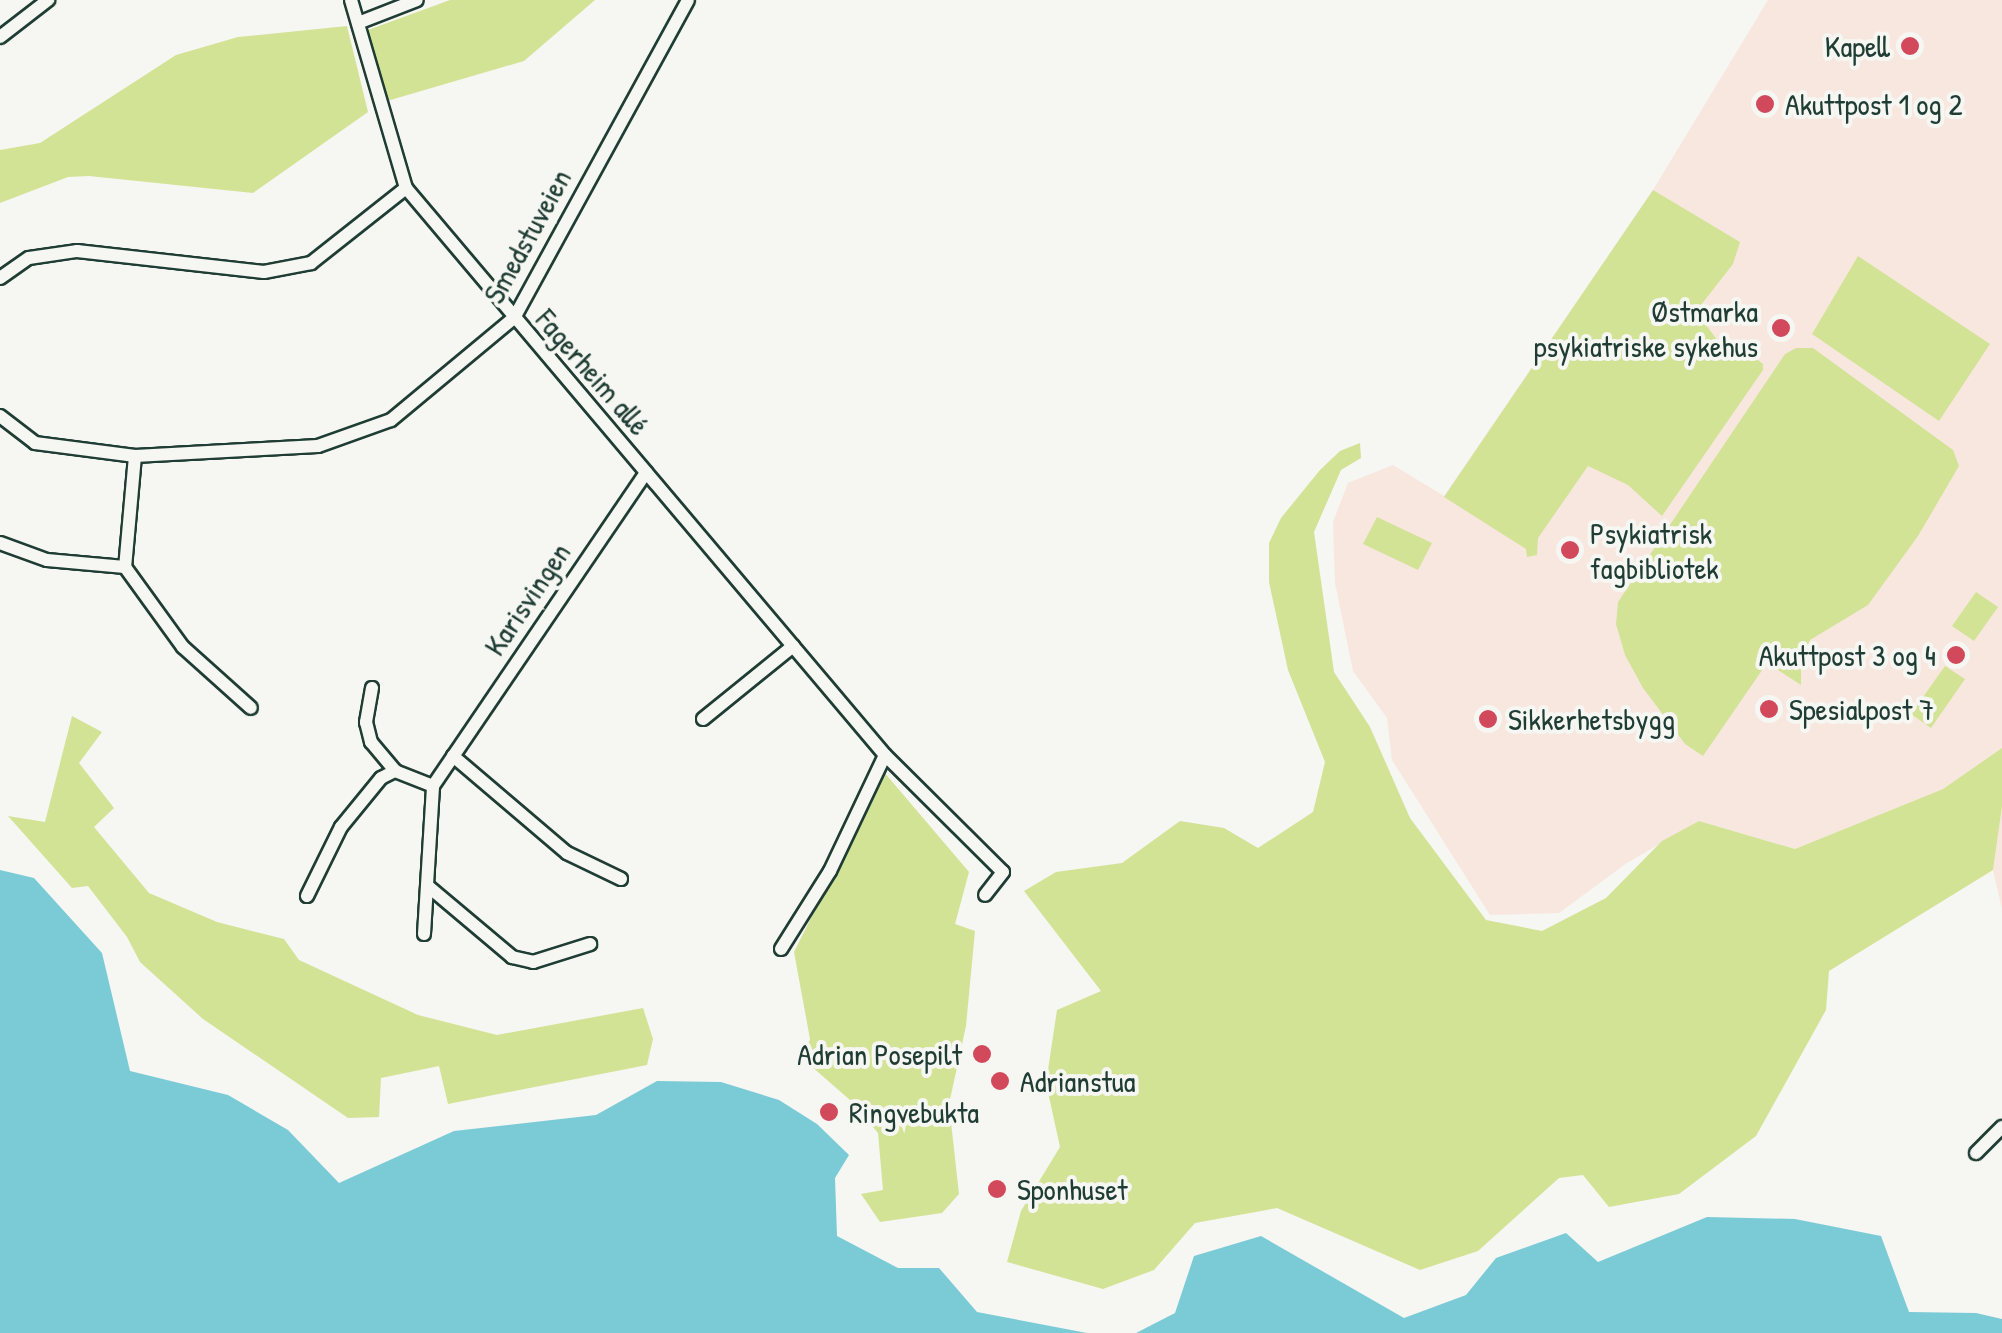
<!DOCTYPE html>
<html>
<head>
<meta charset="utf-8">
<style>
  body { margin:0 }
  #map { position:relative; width:2002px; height:1333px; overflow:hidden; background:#f6f6f2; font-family:"Patrick Hand",sans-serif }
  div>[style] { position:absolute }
  .built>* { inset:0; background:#f8e7df }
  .green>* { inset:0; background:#d2e396 }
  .water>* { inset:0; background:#7bcbd7 }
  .roads { filter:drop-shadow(2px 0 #1f3d34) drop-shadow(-2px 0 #1f3d34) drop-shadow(0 2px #1f3d34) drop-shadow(0 -2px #1f3d34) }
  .minor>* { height:12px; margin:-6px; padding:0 6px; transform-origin:6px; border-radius:6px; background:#f6f6f2 }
  .dots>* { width:28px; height:28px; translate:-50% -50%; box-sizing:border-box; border:5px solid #f6f6f2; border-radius:50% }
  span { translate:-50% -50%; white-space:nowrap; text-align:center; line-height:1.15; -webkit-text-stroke:8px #f6f6f2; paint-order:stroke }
  .poi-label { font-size:30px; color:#1f3d34 }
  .right { translate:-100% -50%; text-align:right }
  .left { translate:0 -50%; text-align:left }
  .street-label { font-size:30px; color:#1f3d34 }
</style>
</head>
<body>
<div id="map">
  <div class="built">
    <div style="clip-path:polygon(1768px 0,2002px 0,2002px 748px,1943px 789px,1795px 849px,1699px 821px,1627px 863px,1559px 913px,1490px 915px,1392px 760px,1387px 718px,1353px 671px,1335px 583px,1333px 522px,1348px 483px,1393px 465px,1444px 496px,1653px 190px)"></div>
    <div style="clip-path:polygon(2002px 807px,2002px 909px,1993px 870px)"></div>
  </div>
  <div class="green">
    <div style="clip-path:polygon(450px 0,595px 0,524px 61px,387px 101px,368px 30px)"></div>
    <div style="clip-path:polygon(347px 26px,368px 112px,253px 193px,89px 176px,68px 177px,0 203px,0 150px,40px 143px,176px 55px,238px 37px)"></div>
    <div style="clip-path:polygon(1653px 190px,1740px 242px,1733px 264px,1701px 305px,1703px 321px,1721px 345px,1743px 353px,1750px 361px,1754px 357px,1763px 364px,1763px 370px,1662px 516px,1628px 485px,1588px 466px,1538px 538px,1537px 555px,1527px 557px,1526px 549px,1444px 497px)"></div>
    <div style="clip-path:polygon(1858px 256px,1990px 344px,1939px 421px,1812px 334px)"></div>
    <div style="clip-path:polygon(1796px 348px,1813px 348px,1953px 450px,1959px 466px,1918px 536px,1868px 605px,1810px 640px,1801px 663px,1801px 685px,1767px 663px,1703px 756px,1685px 744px,1643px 688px,1625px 655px,1616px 624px,1618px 602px,1785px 354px)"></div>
    <div style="clip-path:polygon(1360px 443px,1361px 458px,1341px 470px,1314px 532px,1334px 672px,1370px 727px,1410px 818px,1486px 920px,1542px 931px,1606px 898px,1662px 841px,1699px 821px,1795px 849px,1943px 789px,2002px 748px,2002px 807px,1993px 870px,1829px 971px,1826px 1010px,1756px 1136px,1679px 1194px,1609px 1207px,1583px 1175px,1559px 1178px,1478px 1251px,1420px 1270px,1277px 1208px,1195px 1223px,1154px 1270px,1103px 1289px,1007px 1262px,1021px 1211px,1060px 1147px,1046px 1083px,1057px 1010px,1101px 991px,1024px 891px,1056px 872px,1122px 863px,1180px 821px,1224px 828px,1258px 848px,1313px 812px,1325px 762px,1288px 670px,1269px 582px,1269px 543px,1281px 518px,1320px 470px,1340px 451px)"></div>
    <div style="clip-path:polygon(1377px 517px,1432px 543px,1418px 570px,1363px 544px)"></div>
    <div style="clip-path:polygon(1976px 592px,1998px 607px,1974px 641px,1952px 626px)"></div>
    <div style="clip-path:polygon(1945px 666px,1965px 679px,1931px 728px,1911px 714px)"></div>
    <div style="clip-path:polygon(72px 716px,102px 732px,79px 763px,114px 808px,94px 827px,149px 893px,217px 922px,284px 939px,299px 960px,418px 1015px,497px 1035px,643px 1008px,653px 1039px,647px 1065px,448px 1104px,439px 1066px,381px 1078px,379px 1117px,348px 1118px,203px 1019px,140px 962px,127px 937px,88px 886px,72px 888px,8px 816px,45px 822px)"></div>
    <div style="clip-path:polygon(884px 772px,969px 872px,955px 924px,975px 931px,966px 1026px,949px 1104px,959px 1194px,942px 1213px,880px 1222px,861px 1194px,883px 1190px,878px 1133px,850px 1100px,803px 1059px,810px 1039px,794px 952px)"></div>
  </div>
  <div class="water">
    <div style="clip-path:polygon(0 870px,34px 878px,102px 953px,130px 1071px,228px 1095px,288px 1130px,339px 1183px,454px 1131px,596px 1115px,657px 1081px,721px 1082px,779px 1100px,817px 1124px,849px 1155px,835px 1178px,837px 1236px,898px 1268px,939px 1268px,977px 1312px,1087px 1333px,0 1333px)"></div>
    <div style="clip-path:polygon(1707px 1217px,1795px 1219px,1881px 1236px,1909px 1312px,1976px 1313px,2002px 1319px,2002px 1333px,1136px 1333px,1175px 1313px,1194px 1256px,1261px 1236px,1404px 1318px,1466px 1295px,1496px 1258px,1566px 1233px,1598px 1262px)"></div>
  </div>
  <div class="roads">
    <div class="minor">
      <div style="left:351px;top:0;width:196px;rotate:73.7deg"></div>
      <div style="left:406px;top:188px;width:742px;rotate:49.81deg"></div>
      <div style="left:885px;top:755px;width:166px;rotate:44.8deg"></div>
      <div style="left:1003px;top:872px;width:29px;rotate:128deg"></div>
      <div style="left:358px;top:23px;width:63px;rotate:-21.3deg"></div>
      <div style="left:0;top:37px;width:61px;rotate:-37.6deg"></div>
      <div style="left:0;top:278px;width:35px;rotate:-35deg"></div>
      <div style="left:29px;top:258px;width:49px;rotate:-8.3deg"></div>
      <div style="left:77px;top:251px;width:188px;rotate:6.4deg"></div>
      <div style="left:264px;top:272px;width:48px;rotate:-10.8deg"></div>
      <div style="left:311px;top:263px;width:121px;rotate:-38.3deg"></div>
      <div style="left:0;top:416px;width:44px;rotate:37.6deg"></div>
      <div style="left:35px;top:443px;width:101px;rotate:7.4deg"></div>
      <div style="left:135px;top:456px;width:183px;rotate:-3.1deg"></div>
      <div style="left:318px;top:446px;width:77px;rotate:-19.6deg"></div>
      <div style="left:391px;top:420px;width:160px;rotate:-39.7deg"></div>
      <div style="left:514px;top:318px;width:362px;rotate:-61.3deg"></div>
      <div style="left:135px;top:456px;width:111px;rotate:95.1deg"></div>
      <div style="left:125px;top:567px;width:99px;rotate:54.1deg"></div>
      <div style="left:183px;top:647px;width:91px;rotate:41.9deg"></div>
      <div style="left:0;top:543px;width:50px;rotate:19.9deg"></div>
      <div style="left:47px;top:560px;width:78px;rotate:5.1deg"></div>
      <div style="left:372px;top:688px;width:35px;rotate:100deg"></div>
      <div style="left:366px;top:722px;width:21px;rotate:76deg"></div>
      <div style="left:371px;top:742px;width:38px;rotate:50deg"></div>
      <div style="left:395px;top:771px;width:41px;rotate:21.5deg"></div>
      <div style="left:703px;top:719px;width:116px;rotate:-39deg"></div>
      <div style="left:453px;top:756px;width:150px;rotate:40.4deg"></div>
      <div style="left:567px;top:853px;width:60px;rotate:25.7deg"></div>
      <div style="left:429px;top:887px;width:109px;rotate:40.1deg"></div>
      <div style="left:512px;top:957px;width:22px;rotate:13deg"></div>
      <div style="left:533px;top:962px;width:60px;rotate:-17.5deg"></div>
      <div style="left:307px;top:896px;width:77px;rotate:-63.8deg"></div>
      <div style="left:341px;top:827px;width:63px;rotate:-50.8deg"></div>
      <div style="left:381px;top:778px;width:16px;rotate:-27deg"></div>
      <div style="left:424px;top:934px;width:148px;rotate:-86.5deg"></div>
      <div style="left:433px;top:786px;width:379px;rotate:-55.8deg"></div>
      <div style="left:781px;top:949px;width:92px;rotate:-57.9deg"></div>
      <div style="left:830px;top:871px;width:128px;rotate:-64.6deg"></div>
      <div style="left:1976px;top:1153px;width:37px;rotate:-45deg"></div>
    </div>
  </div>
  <div class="dots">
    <div style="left:1910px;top:46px;background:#d1495b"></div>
    <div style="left:1765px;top:104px;background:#d1495b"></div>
    <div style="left:1781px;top:328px;background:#d1495b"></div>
    <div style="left:1570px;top:550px;background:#d1495b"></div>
    <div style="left:1956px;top:655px;background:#d1495b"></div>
    <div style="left:1769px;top:709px;background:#d1495b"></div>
    <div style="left:1488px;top:719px;background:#d1495b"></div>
    <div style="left:982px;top:1054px;background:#d1495b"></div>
    <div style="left:1000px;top:1081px;background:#d1495b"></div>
    <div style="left:829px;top:1112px;background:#d1495b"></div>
    <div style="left:997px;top:1189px;background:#d1495b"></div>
  </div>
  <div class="poi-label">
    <span class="right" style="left:1890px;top:46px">Kapell</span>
    <span class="left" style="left:1785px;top:104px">Akuttpost 1 og 2</span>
    <span class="right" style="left:1758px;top:328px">Østmarka<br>psykiatriske sykehus</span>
    <span class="left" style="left:1590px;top:550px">Psykiatrisk<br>fagbibliotek</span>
    <span class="right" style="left:1936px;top:655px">Akuttpost 3 og 4</span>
    <span class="left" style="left:1789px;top:709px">Spesialpost 7</span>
    <span class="left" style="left:1508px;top:719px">Sikkerhetsbygg</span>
    <span class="right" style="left:962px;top:1054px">Adrian Posepilt</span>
    <span class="left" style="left:1020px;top:1081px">Adrianstua</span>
    <span class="left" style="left:849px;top:1112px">Ringvebukta</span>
    <span class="left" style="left:1017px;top:1189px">Sponhuset</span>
  </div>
  <div class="street-label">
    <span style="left:527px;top:236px;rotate:-61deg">Smedstuveien</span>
    <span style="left:593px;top:372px;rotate:49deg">Fagerheim allé</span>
    <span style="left:527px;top:599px;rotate:-56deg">Karisvingen</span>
  </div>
</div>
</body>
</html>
